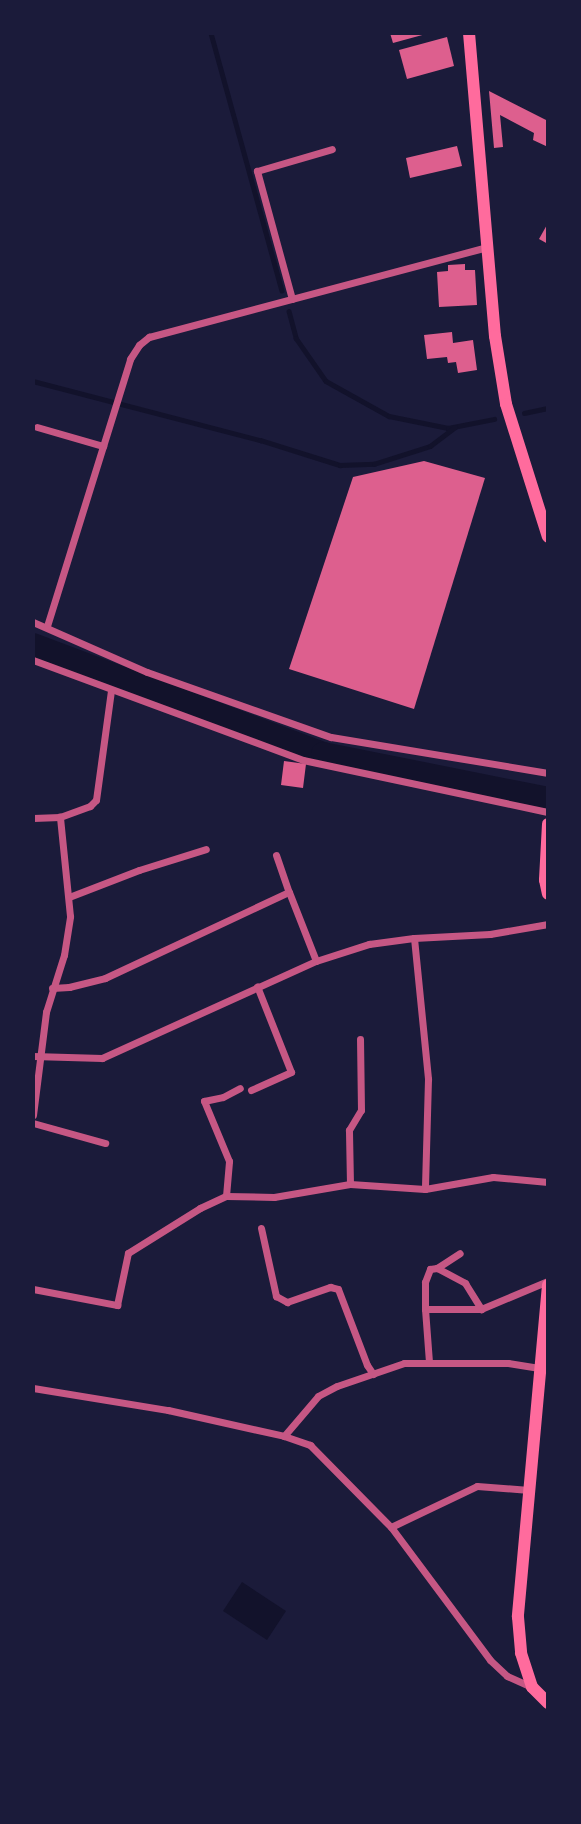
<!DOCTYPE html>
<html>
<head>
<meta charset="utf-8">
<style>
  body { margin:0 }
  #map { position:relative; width:581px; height:1824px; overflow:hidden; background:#1b1b3a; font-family:"Exo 2",sans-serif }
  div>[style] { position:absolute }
  .water>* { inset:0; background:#12122b }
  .stream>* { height:4.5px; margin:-2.25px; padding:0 2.25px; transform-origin:2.25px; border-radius:2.25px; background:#12122b }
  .river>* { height:24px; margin:-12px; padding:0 12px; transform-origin:12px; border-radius:12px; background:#12122b }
  .building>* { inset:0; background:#dd5f8e }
  .minor>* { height:7px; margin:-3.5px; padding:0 3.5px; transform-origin:3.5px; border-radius:3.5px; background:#c65784 }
  .trunk>* { height:12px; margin:-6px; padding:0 6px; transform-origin:6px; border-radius:6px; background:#ff6b9d }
  span { translate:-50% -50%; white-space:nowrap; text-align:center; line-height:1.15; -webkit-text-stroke:7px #1b1b3a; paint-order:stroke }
  .frame { position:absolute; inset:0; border:35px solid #1b1b3a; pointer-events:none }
</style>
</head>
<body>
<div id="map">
  <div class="water">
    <div style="clip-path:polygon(242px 1582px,286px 1611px,267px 1640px,223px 1611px)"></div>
  </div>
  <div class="stream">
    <div style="left:211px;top:33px;width:267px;rotate:74.6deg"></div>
    <div style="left:289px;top:311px;width:28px;rotate:75deg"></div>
    <div style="left:296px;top:338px;width:52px;rotate:55.1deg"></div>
    <div style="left:326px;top:381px;width:72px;rotate:29.1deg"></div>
    <div style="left:389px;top:416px;width:60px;rotate:11.5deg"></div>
    <div style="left:448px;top:428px;width:47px;rotate:-11.1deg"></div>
    <div style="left:33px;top:381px;width:235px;rotate:14.6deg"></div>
    <div style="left:260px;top:440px;width:84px;rotate:17.4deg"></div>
    <div style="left:340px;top:465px;width:34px;rotate:-2deg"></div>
    <div style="left:374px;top:464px;width:59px;rotate:-17.8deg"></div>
    <div style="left:430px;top:446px;width:31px;rotate:-37deg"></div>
    <div style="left:524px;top:413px;width:25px;rotate:-12deg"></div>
  </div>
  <div class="river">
    <div style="left:33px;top:645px;width:310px;rotate:20.6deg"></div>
    <div style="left:323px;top:754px;width:229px;rotate:11.3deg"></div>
  </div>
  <div class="building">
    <div style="clip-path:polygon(390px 33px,426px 33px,426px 34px,393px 43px)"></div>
    <div style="clip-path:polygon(447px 37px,454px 66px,407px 79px,399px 50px)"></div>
    <div style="clip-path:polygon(489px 91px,548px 121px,548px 147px,533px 140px,534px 133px,500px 115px,503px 147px,494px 148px)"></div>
    <div style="clip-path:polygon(457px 146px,462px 166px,410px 178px,406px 158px)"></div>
    <div style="clip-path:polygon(548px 223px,548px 244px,539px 239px)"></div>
    <div style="clip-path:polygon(465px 264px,465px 270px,475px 270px,477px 305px,439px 307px,437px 272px,448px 271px,448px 265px)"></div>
    <div style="clip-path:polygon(452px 332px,453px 343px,473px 340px,477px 370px,458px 373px,456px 362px,448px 363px,447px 357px,427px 359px,424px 335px)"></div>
    <div style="clip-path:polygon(424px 461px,485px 478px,414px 709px,289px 669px,353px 477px)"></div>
    <div style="clip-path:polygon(284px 761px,306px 764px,303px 788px,281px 785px)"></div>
  </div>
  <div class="minor">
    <div style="left:292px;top:299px;width:133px;rotate:-105.3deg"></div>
    <div style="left:257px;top:171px;width:78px;rotate:-16.3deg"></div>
    <div style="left:37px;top:427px;width:69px;rotate:16.1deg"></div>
    <div style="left:33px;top:622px;width:124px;rotate:23.7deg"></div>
    <div style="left:147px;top:672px;width:195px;rotate:19.5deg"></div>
    <div style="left:331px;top:737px;width:220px;rotate:9.4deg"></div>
    <div style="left:47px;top:626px;width:280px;rotate:-72.7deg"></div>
    <div style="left:130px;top:359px;width:17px;rotate:-57deg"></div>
    <div style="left:139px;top:345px;width:13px;rotate:-39deg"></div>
    <div style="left:149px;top:337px;width:350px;rotate:-14.9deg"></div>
    <div style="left:33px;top:660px;width:288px;rotate:20.3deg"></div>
    <div style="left:303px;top:760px;width:250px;rotate:12deg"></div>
    <div style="left:33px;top:818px;width:27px;rotate:-2deg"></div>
    <div style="left:276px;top:855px;width:39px;rotate:71deg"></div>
    <div style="left:69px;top:897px;width:75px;rotate:-21.1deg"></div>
    <div style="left:139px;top:870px;width:70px;rotate:-17.4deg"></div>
    <div style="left:414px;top:938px;width:142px;rotate:84.3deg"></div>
    <div style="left:428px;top:1079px;width:110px;rotate:91.6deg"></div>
    <div style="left:52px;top:988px;width:17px;rotate:-3deg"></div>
    <div style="left:69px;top:987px;width:37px;rotate:-14deg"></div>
    <div style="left:105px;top:978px;width:203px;rotate:-25.1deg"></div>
    <div style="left:289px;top:892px;width:74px;rotate:68.6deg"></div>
    <div style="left:33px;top:1056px;width:69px;rotate:1.7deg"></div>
    <div style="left:102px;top:1058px;width:235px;rotate:-24.4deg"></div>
    <div style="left:316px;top:961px;width:56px;rotate:-17.8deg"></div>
    <div style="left:369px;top:944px;width:45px;rotate:-7.6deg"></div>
    <div style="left:414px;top:938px;width:76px;rotate:-3deg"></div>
    <div style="left:490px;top:934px;width:59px;rotate:-9.8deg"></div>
    <div style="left:251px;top:1090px;width:44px;rotate:-24.2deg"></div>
    <div style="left:291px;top:1072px;width:92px;rotate:-111.6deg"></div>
    <div style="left:33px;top:1115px;width:104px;rotate:-82.8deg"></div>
    <div style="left:46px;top:1012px;width:60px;rotate:-72.5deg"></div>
    <div style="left:64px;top:955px;width:39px;rotate:-81deg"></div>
    <div style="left:70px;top:916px;width:100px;rotate:-95.8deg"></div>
    <div style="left:60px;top:817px;width:32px;rotate:-20deg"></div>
    <div style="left:90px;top:806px;width:8px;rotate:-45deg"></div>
    <div style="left:96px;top:800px;width:111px;rotate:-82.2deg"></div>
    <div style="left:33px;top:1123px;width:75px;rotate:15.5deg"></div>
    <div style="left:350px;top:1184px;width:54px;rotate:-91.1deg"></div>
    <div style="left:349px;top:1130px;width:23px;rotate:-59deg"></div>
    <div style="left:361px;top:1110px;width:71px;rotate:-90.8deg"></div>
    <div style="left:226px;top:1196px;width:35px;rotate:-85deg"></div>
    <div style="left:229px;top:1161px;width:65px;rotate:-112.6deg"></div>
    <div style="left:204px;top:1101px;width:19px;rotate:-12deg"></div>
    <div style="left:223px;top:1097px;width:19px;rotate:-28deg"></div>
    <div style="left:261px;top:1228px;width:70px;rotate:77.6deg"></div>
    <div style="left:276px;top:1296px;width:13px;rotate:29deg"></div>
    <div style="left:287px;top:1302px;width:46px;rotate:-19.2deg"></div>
    <div style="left:330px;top:1287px;width:8px;rotate:14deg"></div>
    <div style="left:338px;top:1289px;width:81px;rotate:69.1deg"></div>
    <div style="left:367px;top:1365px;width:11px;rotate:56deg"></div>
    <div style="left:437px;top:1268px;width:27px;rotate:-33deg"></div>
    <div style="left:33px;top:1289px;width:86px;rotate:10.8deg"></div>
    <div style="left:117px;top:1305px;width:53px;rotate:-78.1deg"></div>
    <div style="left:128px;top:1253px;width:85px;rotate:-32deg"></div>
    <div style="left:200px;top:1208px;width:29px;rotate:-25deg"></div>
    <div style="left:226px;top:1196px;width:48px;rotate:1.2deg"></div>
    <div style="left:274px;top:1197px;width:77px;rotate:-9.7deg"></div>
    <div style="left:350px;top:1184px;width:75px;rotate:3.8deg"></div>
    <div style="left:425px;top:1189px;width:69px;rotate:-10deg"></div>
    <div style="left:493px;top:1177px;width:55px;rotate:5.2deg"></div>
    <div style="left:425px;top:1309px;width:27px;rotate:-90deg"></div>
    <div style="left:425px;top:1282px;width:14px;rotate:-69deg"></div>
    <div style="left:430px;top:1269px;width:7px;rotate:-8deg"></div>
    <div style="left:437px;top:1268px;width:32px;rotate:28deg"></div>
    <div style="left:465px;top:1283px;width:31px;rotate:58deg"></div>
    <div style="left:429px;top:1362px;width:53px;rotate:-94.3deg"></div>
    <div style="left:425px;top:1309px;width:56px"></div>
    <div style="left:481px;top:1309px;width:73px;rotate:-22.7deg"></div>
    <div style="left:33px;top:1388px;width:137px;rotate:9.3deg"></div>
    <div style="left:168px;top:1410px;width:119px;rotate:12.6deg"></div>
    <div style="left:284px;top:1436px;width:28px;rotate:19deg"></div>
    <div style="left:310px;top:1445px;width:115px;rotate:45.4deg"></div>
    <div style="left:391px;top:1527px;width:166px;rotate:53.3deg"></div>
    <div style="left:490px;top:1660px;width:23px;rotate:43deg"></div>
    <div style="left:507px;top:1676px;width:27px;rotate:24deg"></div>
    <div style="left:284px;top:1436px;width:52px;rotate:-49.6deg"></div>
    <div style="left:318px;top:1396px;width:21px;rotate:-28deg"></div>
    <div style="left:337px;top:1386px;width:71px;rotate:-18.9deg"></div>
    <div style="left:404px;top:1363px;width:104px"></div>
    <div style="left:508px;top:1363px;width:30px;rotate:9deg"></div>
    <div style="left:391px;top:1527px;width:95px;rotate:-25.5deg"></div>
    <div style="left:477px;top:1486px;width:52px;rotate:4.4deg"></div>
  </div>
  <div class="trunk">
    <div style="left:469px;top:33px;width:304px;rotate:85.1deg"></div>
    <div style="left:495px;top:336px;width:69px;rotate:80.8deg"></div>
    <div style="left:506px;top:404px;width:139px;rotate:72.5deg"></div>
    <div style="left:548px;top:824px;width:56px;rotate:93.1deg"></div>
    <div style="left:545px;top:880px;width:14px;rotate:78deg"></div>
    <div style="left:548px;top:1285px;width:333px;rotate:95.2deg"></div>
    <div style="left:518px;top:1617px;width:36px;rotate:85deg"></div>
    <div style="left:521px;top:1653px;width:36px;rotate:72deg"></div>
    <div style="left:532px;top:1687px;width:23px;rotate:45deg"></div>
  </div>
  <div class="frame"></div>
</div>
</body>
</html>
